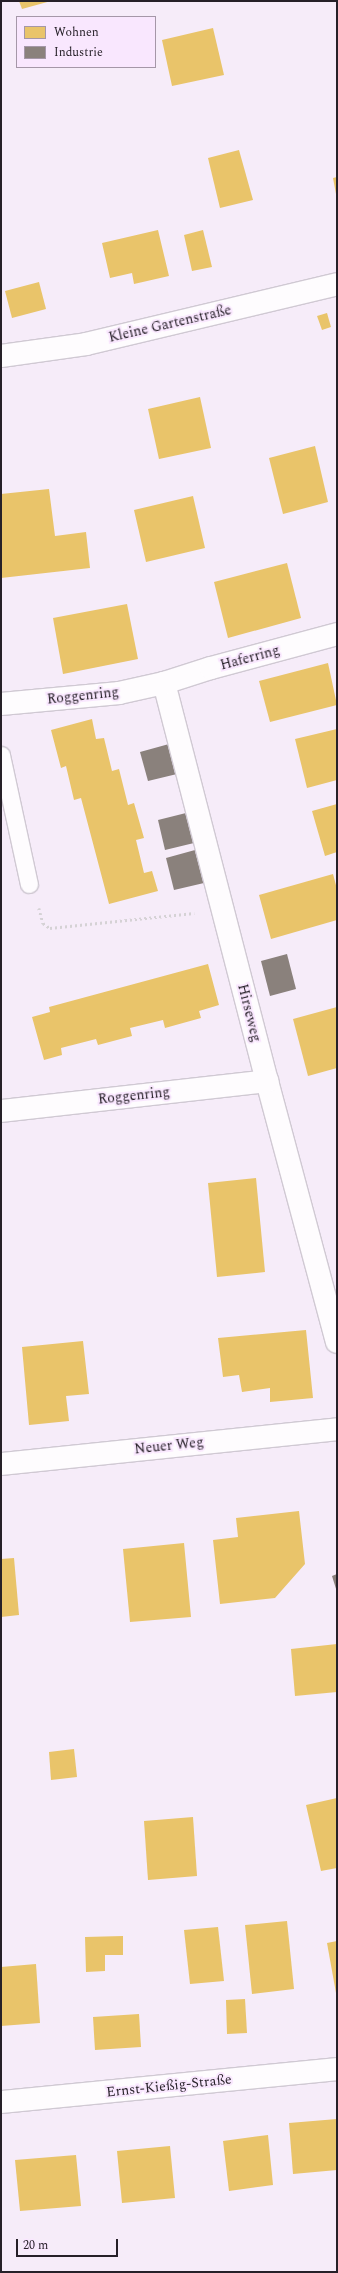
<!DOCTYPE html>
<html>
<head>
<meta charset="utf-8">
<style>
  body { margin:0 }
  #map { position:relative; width:338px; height:2273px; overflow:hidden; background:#f6ecf9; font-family:Spectral,serif }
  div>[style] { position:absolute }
  .homes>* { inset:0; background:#e9c46a }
  .industry>* { inset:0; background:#8a817c }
  .path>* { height:2.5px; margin-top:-1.25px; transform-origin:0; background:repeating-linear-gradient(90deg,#d5d2d5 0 2px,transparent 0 5px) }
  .roads { filter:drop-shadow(1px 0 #d0c9d3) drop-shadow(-1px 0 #d0c9d3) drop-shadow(0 1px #d0c9d3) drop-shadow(0 -1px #d0c9d3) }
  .service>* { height:17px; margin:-8.5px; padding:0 8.5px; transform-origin:8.5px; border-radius:8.5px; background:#fefcfe }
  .minor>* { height:22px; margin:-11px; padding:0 11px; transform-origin:11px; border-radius:11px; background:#fefcfe }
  span { translate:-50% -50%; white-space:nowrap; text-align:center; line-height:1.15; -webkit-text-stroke:4px #f9e7fe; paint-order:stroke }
  .street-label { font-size:14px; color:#262028 }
  .frame { position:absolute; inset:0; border:2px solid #262028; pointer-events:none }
  .legend { position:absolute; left:16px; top:16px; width:140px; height:52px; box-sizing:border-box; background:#f9e7fe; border:1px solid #a597a8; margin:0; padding:5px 7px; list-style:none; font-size:12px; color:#262028 }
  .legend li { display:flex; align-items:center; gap:8px; height:20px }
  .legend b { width:20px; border:1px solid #a597a8 }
  .scale { position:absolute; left:16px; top:2239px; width:102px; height:18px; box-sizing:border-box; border:2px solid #262028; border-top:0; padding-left:5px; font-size:12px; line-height:14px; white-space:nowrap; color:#262028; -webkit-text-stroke:3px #f9e7fe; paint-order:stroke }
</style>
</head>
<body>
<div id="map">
  <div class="homes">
    <div style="clip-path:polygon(19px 1px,51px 1px,22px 9px)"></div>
    <div style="clip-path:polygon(213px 28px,224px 75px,172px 86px,162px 40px)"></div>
    <div style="clip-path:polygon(239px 150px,253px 200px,220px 208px,208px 158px)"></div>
    <div style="clip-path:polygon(337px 177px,337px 194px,336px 194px,333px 178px)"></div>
    <div style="clip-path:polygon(158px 230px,169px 276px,134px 284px,132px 273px,110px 278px,102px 243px)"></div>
    <div style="clip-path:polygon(203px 230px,212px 267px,192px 271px,184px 235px)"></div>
    <div style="clip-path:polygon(39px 282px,46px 309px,12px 318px,5px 291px)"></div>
    <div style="clip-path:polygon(327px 313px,331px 327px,322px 330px,317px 316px)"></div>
    <div style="clip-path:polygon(200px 397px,211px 448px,159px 459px,148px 409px)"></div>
    <div style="clip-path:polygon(315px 446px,328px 502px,283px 514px,269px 458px)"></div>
    <div style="clip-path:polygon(49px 489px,55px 536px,86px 532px,90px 568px,1px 578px,1px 494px)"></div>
    <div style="clip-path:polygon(193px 496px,205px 548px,146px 562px,134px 510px)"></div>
    <div style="clip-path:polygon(287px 563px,301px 618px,228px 638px,214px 582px)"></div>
    <div style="clip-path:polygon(127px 604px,138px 659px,63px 674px,53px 618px)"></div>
    <div style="clip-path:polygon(328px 663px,337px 705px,270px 722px,259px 681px)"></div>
    <div style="clip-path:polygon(92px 719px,96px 739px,104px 738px,112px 771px,119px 769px,128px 805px,134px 803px,144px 838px,136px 840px,144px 873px,152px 871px,158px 891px,109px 904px,81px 798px,74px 800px,66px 766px,61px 768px,51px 730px)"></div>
    <div style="clip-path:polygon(337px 729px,337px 780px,307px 788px,295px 739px)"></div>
    <div style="clip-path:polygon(337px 804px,337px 852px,325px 856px,312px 811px)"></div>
    <div style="clip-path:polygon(333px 874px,337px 889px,337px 920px,271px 939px,259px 895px)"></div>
    <div style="clip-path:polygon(208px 964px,219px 1005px,199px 1011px,201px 1018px,165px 1028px,163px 1020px,130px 1028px,132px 1036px,98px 1045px,96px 1039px,61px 1048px,62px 1055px,44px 1060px,32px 1017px,50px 1012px,49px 1007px)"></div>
    <div style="clip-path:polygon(337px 1007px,337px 1068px,308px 1076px,293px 1019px)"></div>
    <div style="clip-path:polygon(256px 1178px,265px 1272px,217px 1277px,208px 1183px)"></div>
    <div style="clip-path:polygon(306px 1330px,313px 1398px,270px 1402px,270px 1388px,242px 1392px,239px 1375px,223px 1377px,218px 1338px)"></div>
    <div style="clip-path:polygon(83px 1341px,89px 1394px,66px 1396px,69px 1421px,29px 1425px,22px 1347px)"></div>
    <div style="clip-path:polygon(299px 1511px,305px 1564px,275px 1598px,220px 1604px,213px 1540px,238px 1537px,236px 1518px)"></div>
    <div style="clip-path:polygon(184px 1543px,191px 1617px,130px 1622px,123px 1549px)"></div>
    <div style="clip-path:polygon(14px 1558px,19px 1615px,1px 1617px,1px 1559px)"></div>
    <div style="clip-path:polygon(337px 1644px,337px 1692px,295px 1696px,291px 1649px)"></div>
    <div style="clip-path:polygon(74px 1749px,77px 1777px,51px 1780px,49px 1752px)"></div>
    <div style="clip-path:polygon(337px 1798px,337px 1868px,321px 1871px,306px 1805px)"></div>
    <div style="clip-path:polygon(193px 1817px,197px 1876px,148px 1880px,144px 1821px)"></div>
    <div style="clip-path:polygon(287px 1921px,294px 1989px,252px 1994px,245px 1925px)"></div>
    <div style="clip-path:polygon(218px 1927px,224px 1981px,190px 1984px,184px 1930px)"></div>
    <div style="clip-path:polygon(123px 1936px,123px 1955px,105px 1955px,105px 1971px,86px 1972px,85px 1937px)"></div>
    <div style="clip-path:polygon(337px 1941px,337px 1993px,336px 1993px,327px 1943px)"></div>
    <div style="clip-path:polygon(36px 1964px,40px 2023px,1px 2026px,1px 1967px)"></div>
    <div style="clip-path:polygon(245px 1999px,247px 2033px,227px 2034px,226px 2000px)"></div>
    <div style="clip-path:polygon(139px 2014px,141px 2047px,95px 2050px,93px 2017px)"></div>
    <div style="clip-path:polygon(337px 2119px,337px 2170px,293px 2174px,289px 2123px)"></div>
    <div style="clip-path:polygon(268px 2135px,273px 2185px,229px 2191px,223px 2141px)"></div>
    <div style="clip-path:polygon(170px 2146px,175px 2198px,122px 2203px,117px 2151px)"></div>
    <div style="clip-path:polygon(76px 2155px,81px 2206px,20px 2211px,15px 2160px)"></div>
  </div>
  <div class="industry">
    <div style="clip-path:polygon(169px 744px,177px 774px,148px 781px,140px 752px)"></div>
    <div style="clip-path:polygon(186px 813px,194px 843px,165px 850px,158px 820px)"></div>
    <div style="clip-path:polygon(195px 850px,204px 883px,174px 890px,166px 858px)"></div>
    <div style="clip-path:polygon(287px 954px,296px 989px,270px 996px,261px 961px)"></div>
    <div style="clip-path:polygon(337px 1574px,337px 1592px,332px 1576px)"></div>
  </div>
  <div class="path">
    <div style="left:39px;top:908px;width:16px;rotate:75deg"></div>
    <div style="left:43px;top:923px;width:9px;rotate:36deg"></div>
    <div style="left:50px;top:928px;width:145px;rotate:-5.9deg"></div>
  </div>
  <div class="roads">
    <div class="service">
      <div style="left:1px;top:755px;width:132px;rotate:77.8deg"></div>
    </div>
    <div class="minor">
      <div style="left:1px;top:356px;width:86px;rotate:-8deg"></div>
      <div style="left:86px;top:344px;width:258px;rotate:-13.4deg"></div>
      <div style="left:164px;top:683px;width:411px;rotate:75.5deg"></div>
      <div style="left:267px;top:1081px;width:270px;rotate:75deg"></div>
      <div style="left:1px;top:704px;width:119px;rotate:-5.3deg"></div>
      <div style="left:119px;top:693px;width:46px;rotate:-12.5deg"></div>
      <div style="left:164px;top:683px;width:49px;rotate:-17.7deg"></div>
      <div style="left:211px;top:668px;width:131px;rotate:-15.1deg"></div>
      <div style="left:1px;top:1111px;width:268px;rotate:-6.4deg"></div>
      <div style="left:1px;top:1464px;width:338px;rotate:-5.9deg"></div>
      <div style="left:1px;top:2102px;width:338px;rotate:-5.6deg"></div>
    </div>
  </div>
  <div class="street-label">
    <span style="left:170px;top:324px;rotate:-13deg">Kleine Gartenstraße</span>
    <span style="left:250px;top:658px;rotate:-15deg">Haferring</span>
    <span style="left:83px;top:696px;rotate:-6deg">Roggenring</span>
    <span style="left:249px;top:1013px;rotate:76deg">Hirseweg</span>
    <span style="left:134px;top:1096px;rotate:-6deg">Roggenring</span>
    <span style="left:169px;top:1446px;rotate:-6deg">Neuer Weg</span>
    <span style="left:169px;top:2086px;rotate:-6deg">Ernst-Kießig-Straße</span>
  </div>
  <div class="frame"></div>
  <ul class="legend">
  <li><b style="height:11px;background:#e9c46a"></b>Wohnen</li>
  <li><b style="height:11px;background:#8a817c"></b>Industrie</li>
  </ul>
  <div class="scale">20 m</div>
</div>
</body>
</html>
